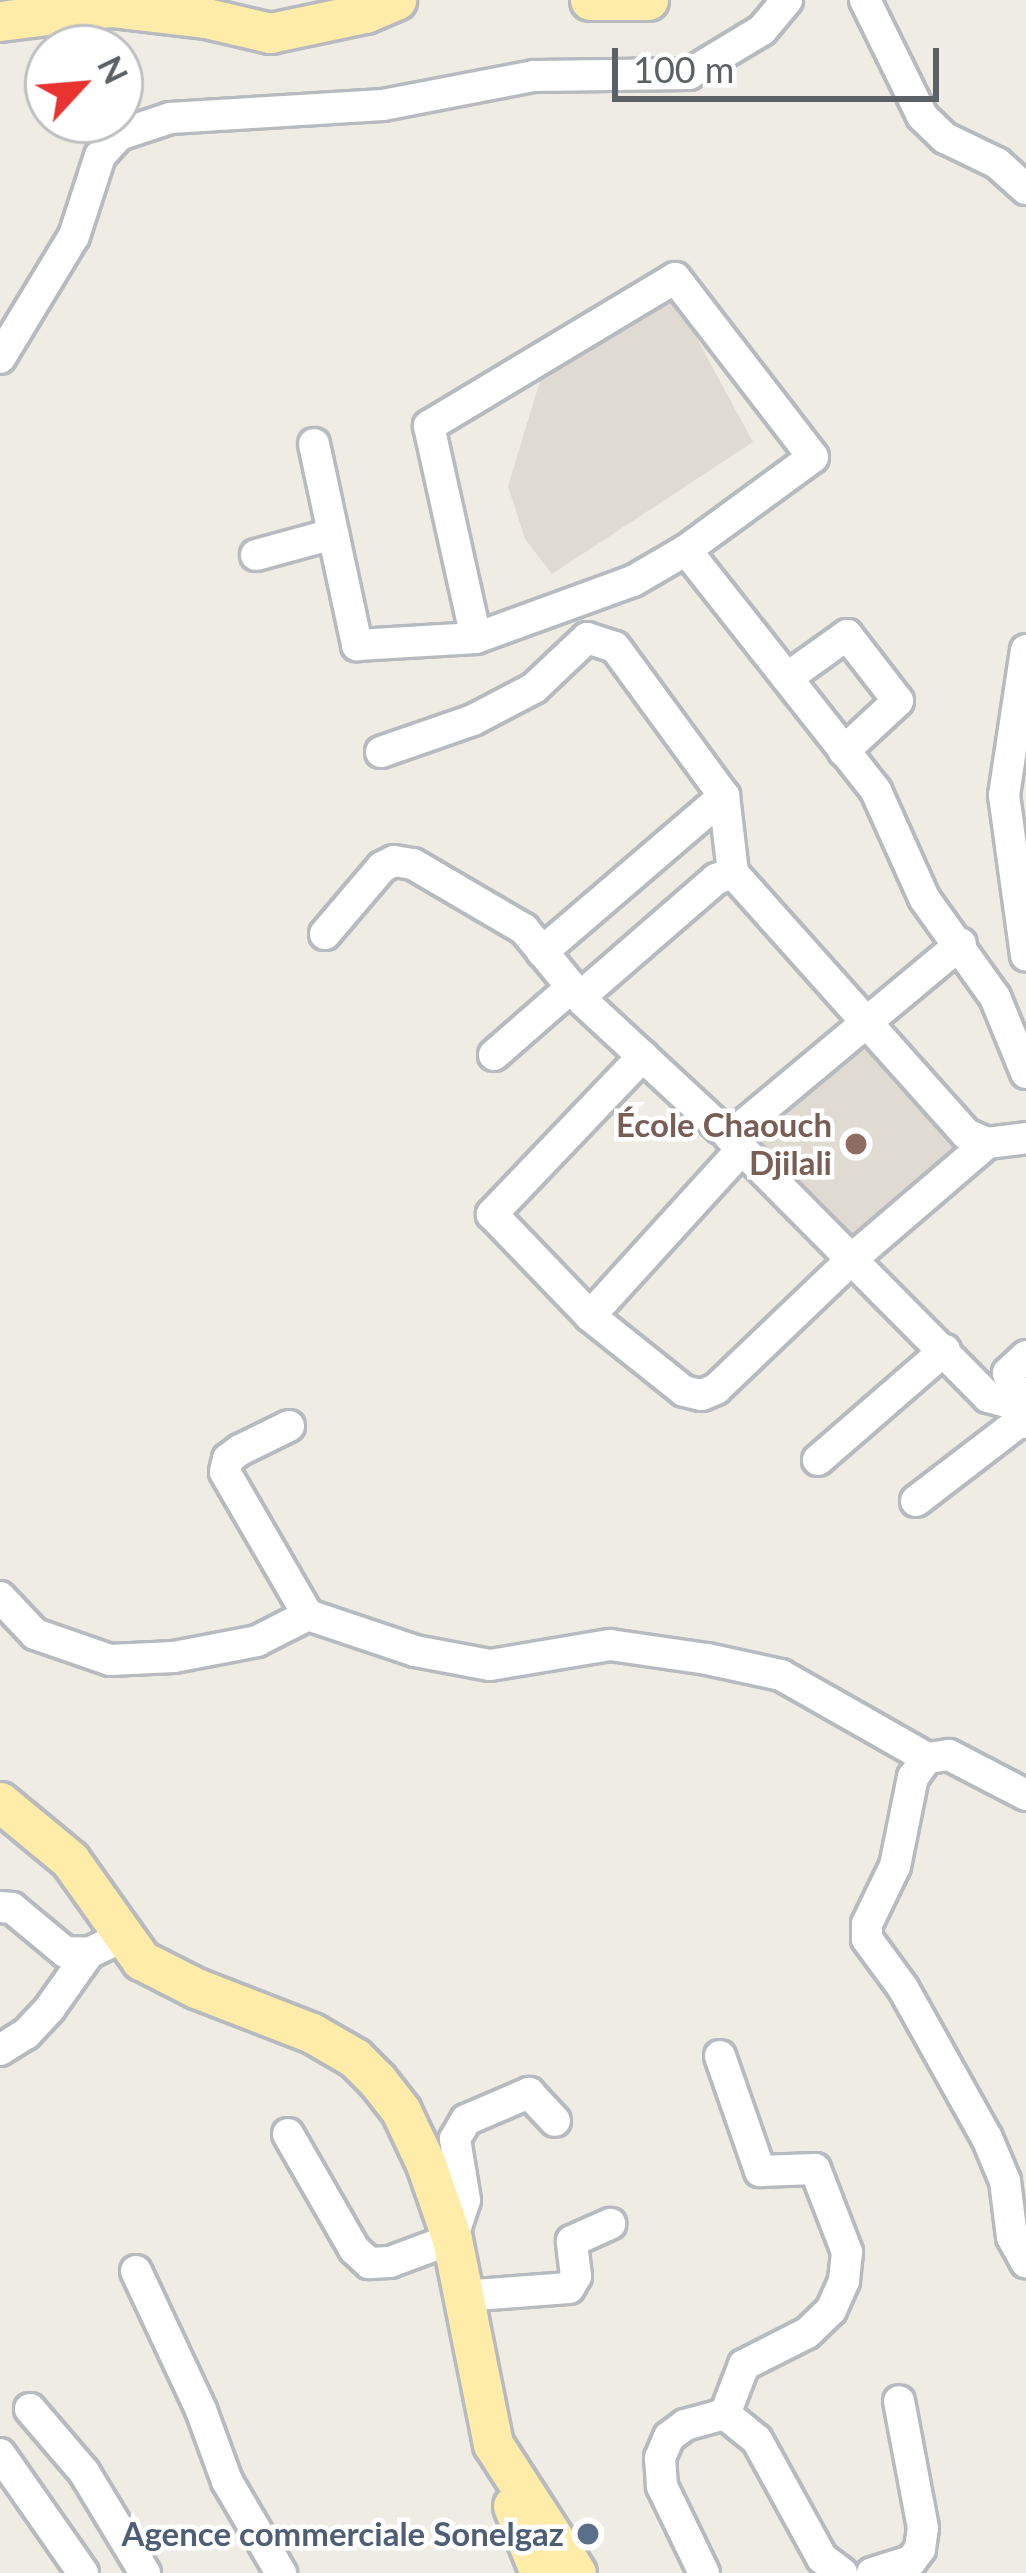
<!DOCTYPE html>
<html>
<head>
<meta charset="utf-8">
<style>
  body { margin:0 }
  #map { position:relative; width:1026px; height:2573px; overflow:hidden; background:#efece4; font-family:Lato,sans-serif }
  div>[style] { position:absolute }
  .education>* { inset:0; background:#dfdbd2 }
  .roads { filter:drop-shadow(3px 0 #b7babe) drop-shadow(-3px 0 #b7babe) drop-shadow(0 3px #b7babe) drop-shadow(0 -3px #b7babe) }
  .minor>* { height:30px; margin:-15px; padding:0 15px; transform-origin:15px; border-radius:15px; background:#fff }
  .major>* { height:39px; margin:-19.5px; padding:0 19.5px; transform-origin:19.5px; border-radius:19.5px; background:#ffeca9 }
  .dots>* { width:33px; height:33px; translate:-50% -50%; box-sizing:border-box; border:6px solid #fff; border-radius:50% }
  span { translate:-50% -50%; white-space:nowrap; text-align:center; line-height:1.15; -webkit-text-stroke:9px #fff; paint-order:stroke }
  .education-label { font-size:33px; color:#785e54; font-weight:700 }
  .right { translate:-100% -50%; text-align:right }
  .service-label { font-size:33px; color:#4e5e75; font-weight:700 }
  .north { position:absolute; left:24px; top:24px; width:120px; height:120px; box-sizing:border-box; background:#fff; border:3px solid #bec0c1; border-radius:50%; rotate:64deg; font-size:33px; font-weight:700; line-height:48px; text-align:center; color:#5c6165 }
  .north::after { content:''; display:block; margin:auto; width:42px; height:54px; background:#e93330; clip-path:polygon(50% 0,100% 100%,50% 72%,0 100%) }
  .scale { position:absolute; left:612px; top:48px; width:327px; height:54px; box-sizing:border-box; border:6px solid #5c6165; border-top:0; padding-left:15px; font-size:36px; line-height:42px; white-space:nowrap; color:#5c6165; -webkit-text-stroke:9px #fff; paint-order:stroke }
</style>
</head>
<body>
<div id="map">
  <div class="education">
    <div style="clip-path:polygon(675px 298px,753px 442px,552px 574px,525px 539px,508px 486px,540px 381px)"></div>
    <div style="clip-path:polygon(865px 1031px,968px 1147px,852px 1252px,743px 1141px)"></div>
  </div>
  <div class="roads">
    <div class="minor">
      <div style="left:865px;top:0;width:129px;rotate:63.8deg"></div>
      <div style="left:922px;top:116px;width:32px;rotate:44deg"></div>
      <div style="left:945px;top:138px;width:58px;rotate:25.7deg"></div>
      <div style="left:997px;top:163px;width:39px;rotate:42deg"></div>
      <div style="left:0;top:358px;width:143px;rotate:-58.8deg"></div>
      <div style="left:74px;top:236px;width:84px;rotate:-72deg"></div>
      <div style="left:100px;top:156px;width:28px;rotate:-48deg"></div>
      <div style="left:119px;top:135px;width:54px;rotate:-18.4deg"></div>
      <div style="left:170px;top:118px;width:213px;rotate:-3.5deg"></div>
      <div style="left:383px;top:105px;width:154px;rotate:-10.9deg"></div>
      <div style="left:534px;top:76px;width:155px;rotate:-0.7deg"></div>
      <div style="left:689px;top:74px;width:85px;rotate:-31.1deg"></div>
      <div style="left:762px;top:30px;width:39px;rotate:-50deg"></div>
      <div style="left:314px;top:444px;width:206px;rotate:77.9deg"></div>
      <div style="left:357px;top:645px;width:119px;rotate:-3.4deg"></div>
      <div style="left:476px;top:638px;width:167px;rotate:-20deg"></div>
      <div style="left:633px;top:581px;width:61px;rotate:-30.3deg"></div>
      <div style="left:686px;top:550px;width:157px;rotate:-36.2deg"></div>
      <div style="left:813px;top:457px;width:226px;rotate:-127.6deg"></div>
      <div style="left:675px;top:278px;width:287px;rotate:149deg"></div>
      <div style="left:429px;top:426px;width:217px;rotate:77.5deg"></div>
      <div style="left:686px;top:550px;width:307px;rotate:51.7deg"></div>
      <div style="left:876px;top:791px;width:117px;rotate:65.8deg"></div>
      <div style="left:924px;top:898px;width:122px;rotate:54.4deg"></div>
      <div style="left:995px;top:997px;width:82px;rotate:67.8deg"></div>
      <div style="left:256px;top:555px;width:80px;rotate:-15.3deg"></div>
      <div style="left:1026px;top:650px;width:147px;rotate:98.6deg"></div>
      <div style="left:1004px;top:795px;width:162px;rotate:82.2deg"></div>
      <div style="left:787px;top:678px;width:74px;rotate:-35.6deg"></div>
      <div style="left:847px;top:635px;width:83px;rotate:52.3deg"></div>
      <div style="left:898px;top:701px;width:74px;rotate:137.2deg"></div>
      <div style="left:381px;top:752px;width:97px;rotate:-19.2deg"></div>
      <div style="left:473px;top:720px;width:69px;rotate:-27.7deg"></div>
      <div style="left:534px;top:688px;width:73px;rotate:-43.3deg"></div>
      <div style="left:587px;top:638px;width:29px;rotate:18deg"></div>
      <div style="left:615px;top:647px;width:185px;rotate:53.8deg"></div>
      <div style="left:724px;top:796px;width:78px;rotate:83.3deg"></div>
      <div style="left:733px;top:873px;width:350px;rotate:48.2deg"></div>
      <div style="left:966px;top:1134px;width:23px;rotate:23deg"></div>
      <div style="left:987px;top:1143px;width:39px;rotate:-7deg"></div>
      <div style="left:325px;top:934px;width:88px;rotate:-49.6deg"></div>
      <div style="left:382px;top:867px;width:13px;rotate:-27deg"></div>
      <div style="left:394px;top:861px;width:19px;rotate:9deg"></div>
      <div style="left:413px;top:864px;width:129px;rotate:30.4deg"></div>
      <div style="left:524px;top:929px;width:94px;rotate:50.6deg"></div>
      <div style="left:584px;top:1002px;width:185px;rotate:42.8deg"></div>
      <div style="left:720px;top:1128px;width:16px;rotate:15deg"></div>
      <div style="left:735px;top:1132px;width:294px;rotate:-39.8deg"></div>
      <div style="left:542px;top:952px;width:240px;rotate:-40.6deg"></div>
      <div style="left:580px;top:997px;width:180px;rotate:-40.9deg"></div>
      <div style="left:716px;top:879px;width:18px;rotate:-19deg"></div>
      <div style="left:494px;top:1055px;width:103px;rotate:-41.1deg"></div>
      <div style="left:643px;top:1056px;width:219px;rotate:133.7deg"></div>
      <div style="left:492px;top:1214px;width:141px;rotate:46.1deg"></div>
      <div style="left:590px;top:1316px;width:226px;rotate:-47.7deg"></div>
      <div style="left:729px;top:1136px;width:368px;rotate:45.2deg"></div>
      <div style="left:988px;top:1397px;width:34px;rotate:15deg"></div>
      <div style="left:590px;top:1316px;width:120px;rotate:38.6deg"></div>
      <div style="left:684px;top:1391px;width:18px;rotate:13deg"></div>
      <div style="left:702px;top:1395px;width:15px;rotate:-23deg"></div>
      <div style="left:716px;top:1389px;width:190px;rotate:-43.7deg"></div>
      <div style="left:853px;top:1258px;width:177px;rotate:-40.6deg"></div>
      <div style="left:1026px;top:1423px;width:53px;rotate:-109.8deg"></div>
      <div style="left:1008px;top:1373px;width:25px;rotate:-43deg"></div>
      <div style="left:289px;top:1426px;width:55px;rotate:153.9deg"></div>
      <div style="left:240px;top:1450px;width:15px;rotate:143deg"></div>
      <div style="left:228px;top:1459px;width:13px;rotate:103deg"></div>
      <div style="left:225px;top:1472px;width:165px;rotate:59.9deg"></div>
      <div style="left:818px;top:1460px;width:168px;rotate:-40.9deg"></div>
      <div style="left:916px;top:1501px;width:135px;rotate:-37.5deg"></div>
      <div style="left:0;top:1597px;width:51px;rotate:46.6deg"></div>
      <div style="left:35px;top:1634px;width:79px;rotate:19.1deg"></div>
      <div style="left:110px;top:1660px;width:64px;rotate:-2.7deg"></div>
      <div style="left:174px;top:1657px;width:85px;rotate:-10.9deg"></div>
      <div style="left:257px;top:1641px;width:57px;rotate:-27deg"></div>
      <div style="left:308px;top:1615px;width:113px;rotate:18.6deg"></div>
      <div style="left:415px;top:1651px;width:76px;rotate:10.6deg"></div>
      <div style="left:490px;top:1665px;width:122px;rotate:-9.5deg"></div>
      <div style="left:610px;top:1645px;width:98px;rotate:8.2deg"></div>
      <div style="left:707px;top:1659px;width:76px;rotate:12.2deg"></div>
      <div style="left:781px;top:1675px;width:168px;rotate:29.6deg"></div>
      <div style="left:1026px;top:1795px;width:87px;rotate:-152.5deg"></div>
      <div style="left:949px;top:1755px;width:22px;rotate:172deg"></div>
      <div style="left:927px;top:1758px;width:24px;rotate:126deg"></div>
      <div style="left:913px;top:1777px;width:91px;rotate:101.4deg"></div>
      <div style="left:895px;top:1866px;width:64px;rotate:115.8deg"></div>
      <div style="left:867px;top:1924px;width:15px;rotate:90deg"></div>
      <div style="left:867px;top:1939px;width:61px;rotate:53.7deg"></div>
      <div style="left:903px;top:1988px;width:172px;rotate:60.8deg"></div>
      <div style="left:987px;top:2138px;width:47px;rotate:67.3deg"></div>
      <div style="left:1005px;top:2181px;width:56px;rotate:82.9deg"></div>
      <div style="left:1012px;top:2237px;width:29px;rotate:61deg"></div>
      <div style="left:0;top:1907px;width:12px;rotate:5deg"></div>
      <div style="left:12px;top:1908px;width:69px;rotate:39.7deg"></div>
      <div style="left:65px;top:1952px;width:24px;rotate:2deg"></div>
      <div style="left:0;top:2050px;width:31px;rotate:-32deg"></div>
      <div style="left:26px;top:2034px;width:35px;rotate:-47deg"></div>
      <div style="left:50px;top:2008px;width:67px;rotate:-54.7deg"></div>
      <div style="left:89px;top:1953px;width:37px;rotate:-26deg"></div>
      <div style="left:720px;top:2056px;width:122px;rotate:70.8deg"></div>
      <div style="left:760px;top:2171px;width:55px;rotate:-2.1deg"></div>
      <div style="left:815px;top:2169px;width:89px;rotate:68.9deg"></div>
      <div style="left:847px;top:2252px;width:29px;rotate:96deg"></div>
      <div style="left:844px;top:2281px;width:32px;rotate:114deg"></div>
      <div style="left:831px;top:2310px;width:33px;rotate:136deg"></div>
      <div style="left:807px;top:2333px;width:71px;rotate:153.1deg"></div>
      <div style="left:744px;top:2365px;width:53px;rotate:111.2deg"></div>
      <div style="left:288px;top:2134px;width:133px;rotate:60.1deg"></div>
      <div style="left:354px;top:2249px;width:21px;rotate:43deg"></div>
      <div style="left:369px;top:2263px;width:21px;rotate:-3deg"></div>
      <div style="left:390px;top:2262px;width:66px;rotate:-20.4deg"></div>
      <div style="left:452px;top:2239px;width:41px;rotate:-71.6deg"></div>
      <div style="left:465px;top:2200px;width:62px;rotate:-99.3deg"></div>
      <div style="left:455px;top:2139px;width:22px;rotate:-60deg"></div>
      <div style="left:466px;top:2120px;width:69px;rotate:-23.2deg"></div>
      <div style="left:529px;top:2093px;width:38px;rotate:47deg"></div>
      <div style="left:136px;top:2271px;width:153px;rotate:64.9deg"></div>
      <div style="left:201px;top:2410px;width:76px;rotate:69.9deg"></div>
      <div style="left:227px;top:2481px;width:107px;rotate:59.6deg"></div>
      <div style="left:462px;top:2296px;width:107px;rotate:-4.3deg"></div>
      <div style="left:569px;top:2288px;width:14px;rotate:-60deg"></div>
      <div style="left:576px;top:2276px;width:35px;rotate:-97deg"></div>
      <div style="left:572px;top:2241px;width:42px;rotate:-24.1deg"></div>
      <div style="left:30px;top:2409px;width:83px;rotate:49.4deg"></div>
      <div style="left:84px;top:2472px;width:118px;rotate:58.9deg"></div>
      <div style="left:0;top:2454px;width:145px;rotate:55.1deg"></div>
      <div style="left:704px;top:2573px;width:97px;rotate:-115.8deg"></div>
      <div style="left:662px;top:2486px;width:28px;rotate:-94deg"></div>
      <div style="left:660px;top:2458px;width:23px;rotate:-67deg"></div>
      <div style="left:669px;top:2437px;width:20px;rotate:-37deg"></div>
      <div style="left:685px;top:2425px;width:41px;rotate:-15.4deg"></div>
      <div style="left:725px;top:2414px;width:41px;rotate:39.1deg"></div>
      <div style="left:757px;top:2440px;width:135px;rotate:61.2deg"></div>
      <div style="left:822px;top:2558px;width:25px;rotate:37deg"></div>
      <div style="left:872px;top:2573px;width:41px;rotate:-17.1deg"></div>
      <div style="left:911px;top:2561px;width:15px;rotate:-53deg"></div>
      <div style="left:920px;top:2549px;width:21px;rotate:-82deg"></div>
      <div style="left:923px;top:2528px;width:129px;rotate:-100.7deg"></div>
    </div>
    <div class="major">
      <div style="left:590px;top:0;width:58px"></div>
      <div style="left:0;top:21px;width:112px;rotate:-7.2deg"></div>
      <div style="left:111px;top:7px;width:96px;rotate:6.6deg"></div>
      <div style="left:206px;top:18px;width:66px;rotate:13.2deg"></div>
      <div style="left:270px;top:33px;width:97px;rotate:-11.9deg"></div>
      <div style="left:365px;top:13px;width:34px;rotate:-23deg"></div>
      <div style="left:0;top:1802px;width:91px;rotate:39.6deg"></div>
      <div style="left:70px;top:1860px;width:123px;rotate:54.6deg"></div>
      <div style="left:141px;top:1960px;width:62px;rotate:27deg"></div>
      <div style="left:196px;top:1988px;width:124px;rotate:21.2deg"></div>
      <div style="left:312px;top:2033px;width:50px;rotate:30.2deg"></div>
      <div style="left:355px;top:2058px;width:31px;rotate:45deg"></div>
      <div style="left:377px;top:2080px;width:39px;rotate:52deg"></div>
      <div style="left:401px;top:2111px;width:59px;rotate:64.7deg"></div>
      <div style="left:426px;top:2164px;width:79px;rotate:70.9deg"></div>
      <div style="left:452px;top:2239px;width:209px;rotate:78.7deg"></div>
      <div style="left:493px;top:2444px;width:153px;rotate:57.2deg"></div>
      <div style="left:513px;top:2506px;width:72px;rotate:68.1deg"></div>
    </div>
  </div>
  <div class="dots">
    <div style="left:856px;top:1144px;background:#8d6e63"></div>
    <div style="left:588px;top:2534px;background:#5c6f8a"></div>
  </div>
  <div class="education-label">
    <span class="right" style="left:832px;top:1144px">École Chaouch<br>Djilali</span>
  </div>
  <div class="service-label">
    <span class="right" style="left:564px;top:2534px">Agence commerciale Sonelgaz</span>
  </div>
  <div class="north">N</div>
  <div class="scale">100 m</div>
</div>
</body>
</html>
